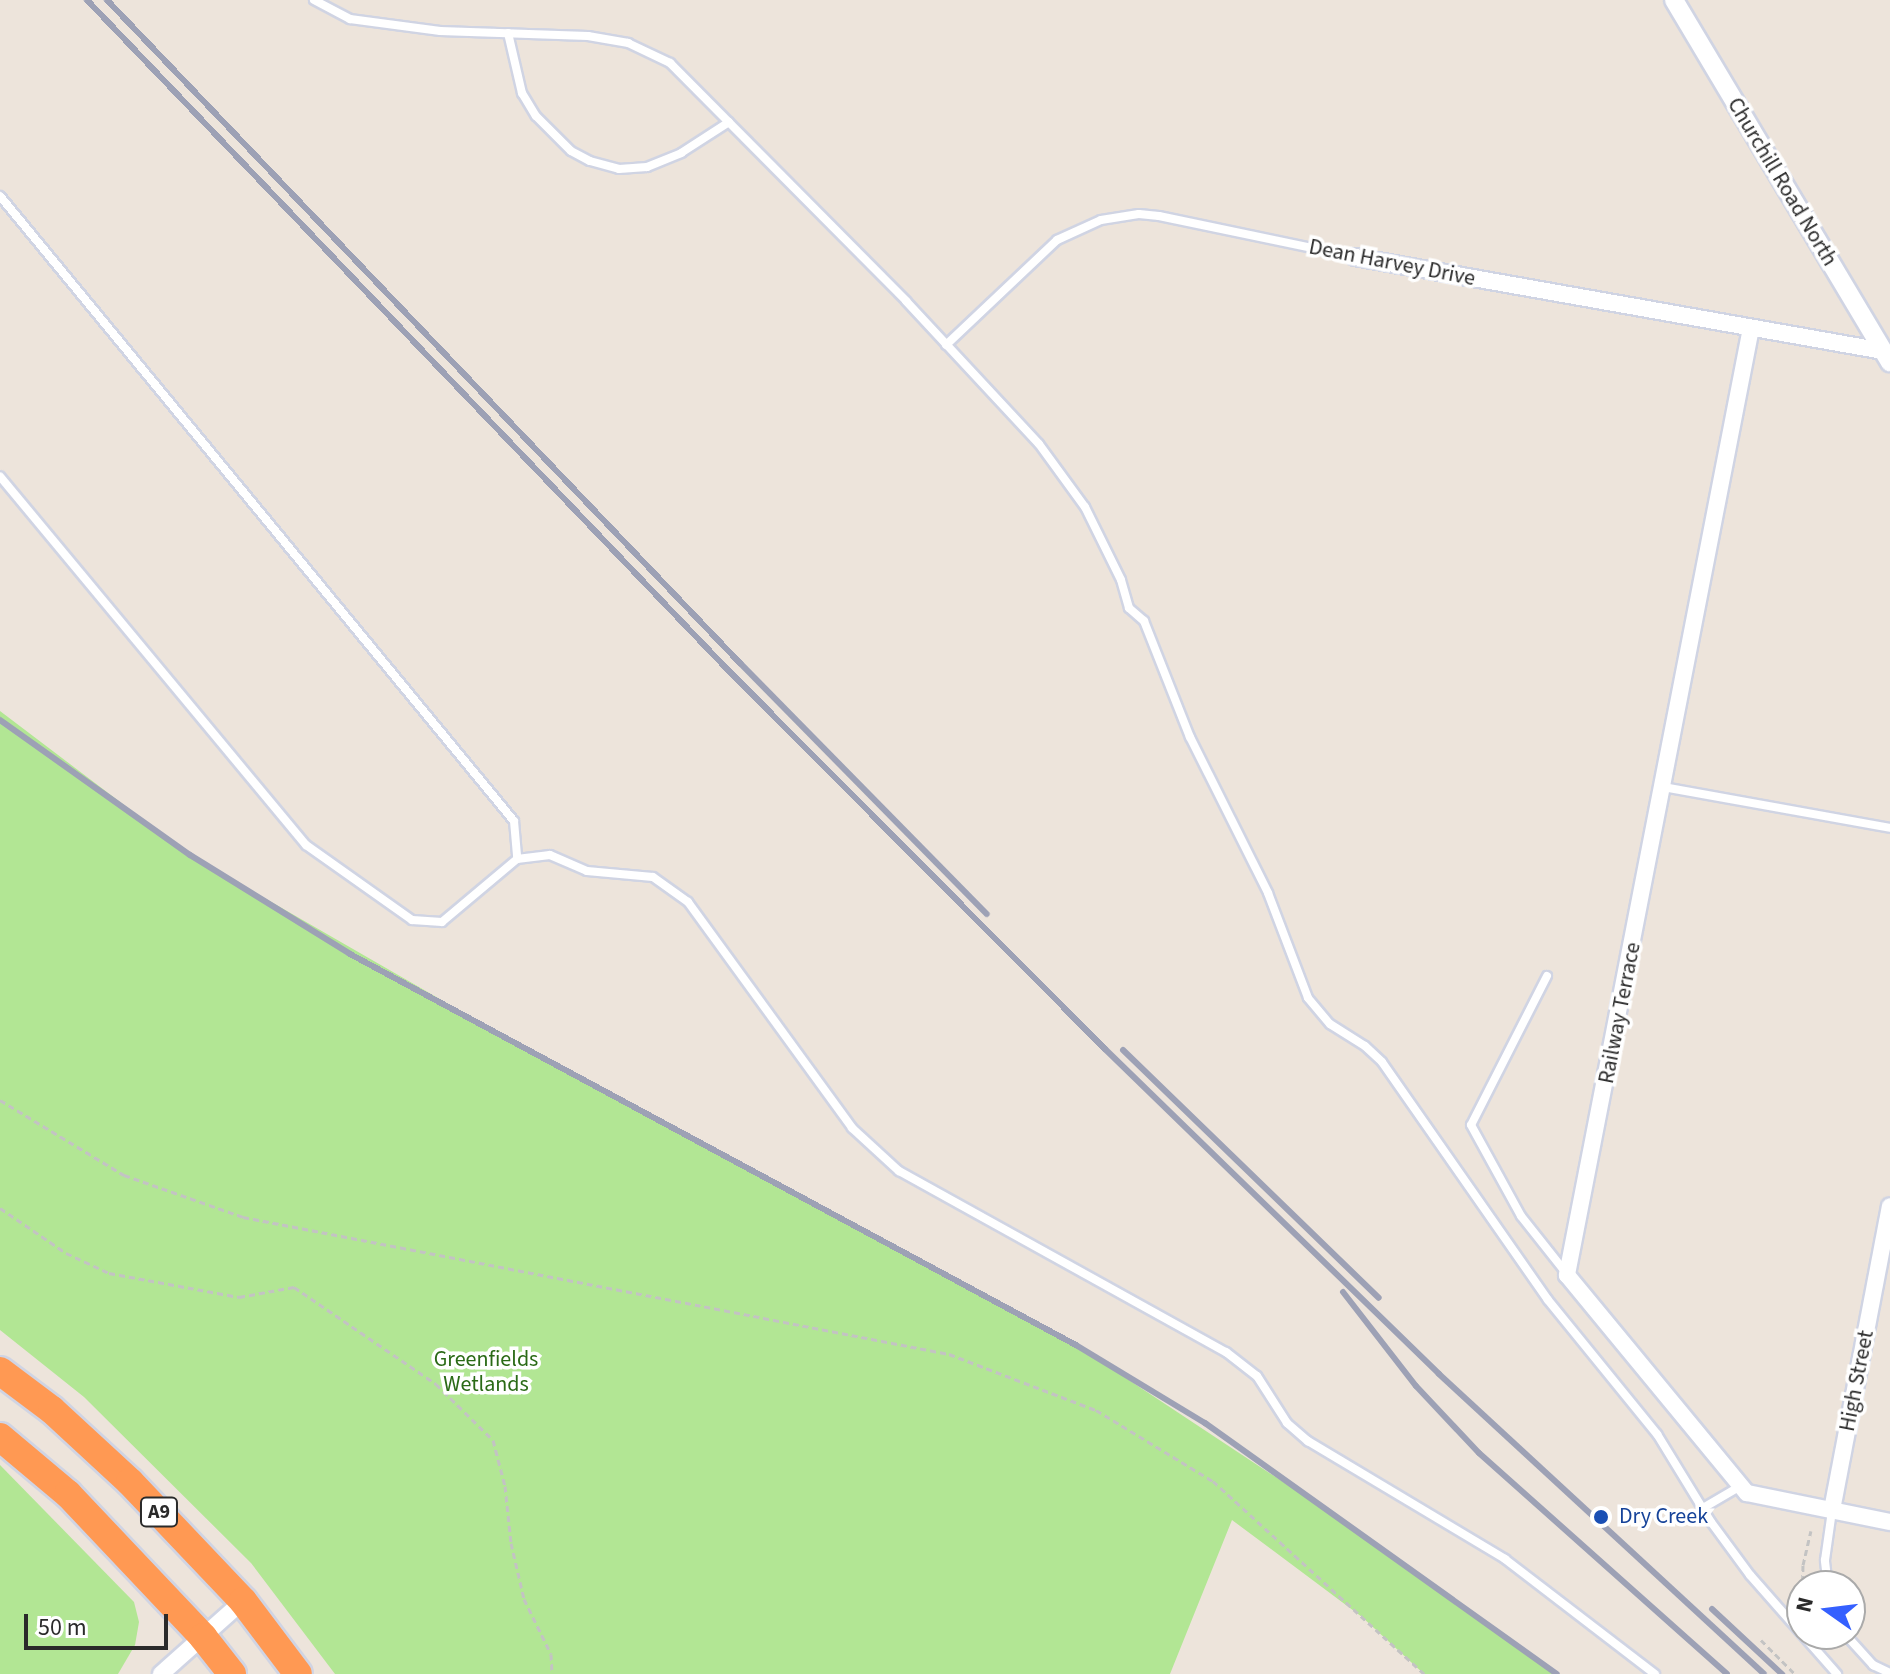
<!DOCTYPE html>
<html>
<head>
<meta charset="utf-8">
<style>
  body { margin:0 }
  #map { position:relative; width:1890px; height:1674px; overflow:hidden; background:#ede4db; font-family:"Source Sans 3",sans-serif }
  div>[style] { position:absolute }
  .green>* { inset:0; background:#b2e694 }
  .path>* { height:3px; margin-top:-1.5px; transform-origin:0; background:repeating-linear-gradient(90deg,#c3c3c3 0 6px,transparent 0 10px) }
  .roads { filter:drop-shadow(2px 0 #d0d4e3) drop-shadow(-2px 0 #d0d4e3) drop-shadow(0 2px #d0d4e3) drop-shadow(0 -2px #d0d4e3) }
  .service>* { height:8px; margin:-4px; padding:0 4px; transform-origin:4px; border-radius:4px; background:#fff }
  .minor>* { height:16px; margin:-8px; padding:0 8px; transform-origin:8px; border-radius:8px; background:#fff }
  .tertiary>* { height:18px; margin:-9px; padding:0 9px; transform-origin:9px; border-radius:9px; background:#fff }
  .motorway>* { height:28px; margin:-14px; padding:0 14px; transform-origin:14px; border-radius:14px; background:#ff9953 }
  .rail>* { height:6px; margin:-3px; padding:0 3px; transform-origin:3px; border-radius:3px; background:#9da1b5 }
  .dots>* { width:22px; height:22px; translate:-50% -50%; box-sizing:border-box; border:4px solid #fff; border-radius:50% }
  span { translate:-50% -50%; white-space:nowrap; text-align:center; line-height:1.15; -webkit-text-stroke:7px #fff; paint-order:stroke }
  .shield-label span { padding:2px 6px; background:#fff; border:2px solid; border-radius:6px; -webkit-text-stroke-width:0 }
  .shield-label { font-size:20px; color:#2a2a2a; font-weight:700 }
  .street-label { font-size:22px; color:#2a2a2a }
  .park-label { font-size:22px; color:#2a6a16 }
  .transit-label { font-size:22px; color:#164399 }
  .left { translate:0 -50%; text-align:left }
  .north { position:absolute; left:1786px; top:1570px; width:80px; height:80px; box-sizing:border-box; background:#fff; border:2px solid #aaa; border-radius:50%; rotate:284deg; font-size:22px; font-weight:700; line-height:32px; text-align:center; color:#2a2a2a }
  .north::after { content:''; display:block; margin:auto; width:28px; height:36px; background:#3560ff; clip-path:polygon(50% 0,100% 100%,50% 72%,0 100%) }
  .scale { position:absolute; left:24px; top:1614px; width:144px; height:36px; box-sizing:border-box; border:4px solid #2a2a2a; border-top:0; padding-left:10px; font-size:24px; line-height:28px; white-space:nowrap; color:#2a2a2a; -webkit-text-stroke:6px #fff; paint-order:stroke }
</style>
</head>
<body>
<div id="map">
  <div class="green">
    <div style="clip-path:polygon(0 711px,190px 855px,544px 1059px,1076px 1345px,1395px 1556px,1557px 1674px,1424px 1674px,1362px 1617px,1232px 1520px,1170px 1674px,335px 1674px,251px 1563px,84px 1397px,0 1330px)"></div>
    <div style="clip-path:polygon(0 1465px,134px 1602px,139px 1622px,135px 1645px,118px 1674px,0 1674px)"></div>
  </div>
  <div class="path">
    <div style="left:0;top:1100px;width:145px;rotate:31.2deg"></div>
    <div style="left:124px;top:1175px;width:126px;rotate:19.4deg"></div>
    <div style="left:243px;top:1217px;width:719px;rotate:10.98deg"></div>
    <div style="left:949px;top:1354px;width:157px;rotate:20.9deg"></div>
    <div style="left:1096px;top:1410px;width:137px;rotate:31.3deg"></div>
    <div style="left:1213px;top:1481px;width:286px;rotate:42.4deg"></div>
    <div style="left:0;top:1208px;width:80px;rotate:34.3deg"></div>
    <div style="left:66px;top:1253px;width:47px;rotate:24.9deg"></div>
    <div style="left:109px;top:1273px;width:132px;rotate:10.5deg"></div>
    <div style="left:239px;top:1297px;width:56px;rotate:-10.3deg"></div>
    <div style="left:294px;top:1287px;width:172px;rotate:34.3deg"></div>
    <div style="left:436px;top:1384px;width:80px;rotate:44.5deg"></div>
    <div style="left:493px;top:1440px;width:48px;rotate:75.4deg"></div>
    <div style="left:505px;top:1486px;width:57px;rotate:84deg"></div>
    <div style="left:511px;top:1543px;width:57px;rotate:76.9deg"></div>
    <div style="left:524px;top:1599px;width:61px;rotate:63.9deg"></div>
    <div style="left:551px;top:1654px;width:20px;rotate:87deg"></div>
    <div style="left:1802px;top:1611px;width:46px;rotate:-88.8deg"></div>
    <div style="left:1803px;top:1565px;width:35px;rotate:-77deg"></div>
    <div style="left:1761px;top:1640px;width:48px;rotate:45deg"></div>
  </div>
  <div class="roads">
    <div class="service">
      <div style="left:314px;top:0;width:41px;rotate:27.8deg"></div>
      <div style="left:350px;top:19px;width:91px;rotate:7.6deg"></div>
      <div style="left:440px;top:31px;width:148px;rotate:1.9deg"></div>
      <div style="left:588px;top:36px;width:41px;rotate:9.9deg"></div>
      <div style="left:628px;top:43px;width:47px;rotate:25.5deg"></div>
      <div style="left:670px;top:63px;width:335px;rotate:45.2deg"></div>
      <div style="left:906px;top:301px;width:195px;rotate:47.1deg"></div>
      <div style="left:1039px;top:444px;width:78px;rotate:53.9deg"></div>
      <div style="left:1085px;top:507px;width:81px;rotate:63.7deg"></div>
      <div style="left:1121px;top:580px;width:29px;rotate:74deg"></div>
      <div style="left:1129px;top:608px;width:20px;rotate:41deg"></div>
      <div style="left:1144px;top:621px;width:125px;rotate:68.4deg"></div>
      <div style="left:1190px;top:737px;width:174px;rotate:63.4deg"></div>
      <div style="left:1268px;top:893px;width:112px;rotate:69.1deg"></div>
      <div style="left:1308px;top:998px;width:34px;rotate:50deg"></div>
      <div style="left:1330px;top:1024px;width:41px;rotate:32.2deg"></div>
      <div style="left:1365px;top:1046px;width:23px;rotate:43deg"></div>
      <div style="left:1382px;top:1062px;width:290px;rotate:55.1deg"></div>
      <div style="left:1548px;top:1300px;width:173px;rotate:50.9deg"></div>
      <div style="left:1657px;top:1434px;width:103px;rotate:58.5deg"></div>
      <div style="left:1711px;top:1522px;width:66px;rotate:53.7deg"></div>
      <div style="left:1750px;top:1575px;width:132px;rotate:48.7deg"></div>
      <div style="left:508px;top:33px;width:62px;rotate:76.9deg"></div>
      <div style="left:522px;top:93px;width:27px;rotate:59deg"></div>
      <div style="left:536px;top:116px;width:49px;rotate:45deg"></div>
      <div style="left:571px;top:151px;width:21px;rotate:28deg"></div>
      <div style="left:590px;top:161px;width:30px;rotate:15deg"></div>
      <div style="left:619px;top:169px;width:28px;rotate:-4deg"></div>
      <div style="left:647px;top:167px;width:37px;rotate:-22deg"></div>
      <div style="left:681px;top:153px;width:57px;rotate:-32.9deg"></div>
      <div style="left:0;top:196px;width:809px;rotate:50.57deg"></div>
      <div style="left:514px;top:821px;width:38px;rotate:85deg"></div>
      <div style="left:517px;top:859px;width:98px;rotate:140deg"></div>
      <div style="left:442px;top:922px;width:30px;rotate:-176deg"></div>
      <div style="left:412px;top:920px;width:130px;rotate:-144.7deg"></div>
      <div style="left:306px;top:845px;width:479px;rotate:-129.7deg"></div>
      <div style="left:946px;top:345px;width:153px;rotate:-43.4deg"></div>
      <div style="left:1057px;top:240px;width:48px;rotate:-24.4deg"></div>
      <div style="left:1101px;top:220px;width:38px;rotate:-9deg"></div>
      <div style="left:1139px;top:214px;width:20px;rotate:6deg"></div>
      <div style="left:1159px;top:216px;width:200px;rotate:11.8deg"></div>
      <div style="left:1663px;top:787px;width:231px;rotate:10.2deg"></div>
      <div style="left:517px;top:859px;width:33px;rotate:-7deg"></div>
      <div style="left:550px;top:855px;width:40px;rotate:23.4deg"></div>
      <div style="left:587px;top:871px;width:66px;rotate:5.2deg"></div>
      <div style="left:653px;top:877px;width:43px;rotate:35.5deg"></div>
      <div style="left:688px;top:902px;width:279px;rotate:54deg"></div>
      <div style="left:852px;top:1128px;width:64px;rotate:42.5deg"></div>
      <div style="left:899px;top:1171px;width:374px;rotate:29deg"></div>
      <div style="left:1226px;top:1352px;width:39px;rotate:38deg"></div>
      <div style="left:1257px;top:1376px;width:56px;rotate:57.4deg"></div>
      <div style="left:1287px;top:1423px;width:28px;rotate:41deg"></div>
      <div style="left:1308px;top:1441px;width:230px;rotate:30.9deg"></div>
      <div style="left:1505px;top:1559px;width:189px;rotate:37.5deg"></div>
      <div style="left:1547px;top:976px;width:167px;rotate:117deg"></div>
      <div style="left:1471px;top:1125px;width:104px;rotate:61.2deg"></div>
      <div style="left:1521px;top:1216px;width:74px;rotate:51.6deg"></div>
      <div style="left:1703px;top:1508px;width:42px;rotate:-30.3deg"></div>
      <div style="left:1828px;top:1586px;width:26px;rotate:-97deg"></div>
      <div style="left:1825px;top:1560px;width:49px;rotate:-81.9deg"></div>
      <div style="left:1845px;top:1634px;width:42px;rotate:47.9deg"></div>
      <div style="left:1873px;top:1665px;width:19px;rotate:25deg"></div>
    </div>
    <div class="minor">
      <div style="left:1355px;top:257px;width:536px;rotate:10.09deg"></div>
      <div style="left:1751px;top:328px;width:965px;rotate:101deg"></div>
      <div style="left:1567px;top:1275px;width:283px;rotate:50.5deg"></div>
      <div style="left:1747px;top:1493px;width:146px;rotate:11.5deg"></div>
      <div style="left:1832px;top:1510px;width:309px;rotate:-79.2deg"></div>
      <div style="left:161px;top:1674px;width:110px;rotate:-41.7deg"></div>
    </div>
    <div class="tertiary">
      <div style="left:1674px;top:0;width:422px;rotate:59.2deg"></div>
    </div>
    <div class="motorway">
      <div style="left:0;top:1371px;width:65px;rotate:36.9deg"></div>
      <div style="left:52px;top:1410px;width:106px;rotate:42.7deg"></div>
      <div style="left:130px;top:1482px;width:164px;rotate:46.5deg"></div>
      <div style="left:243px;top:1601px;width:91px;rotate:53deg"></div>
      <div style="left:0;top:1437px;width:89px;rotate:40deg"></div>
      <div style="left:68px;top:1494px;width:197px;rotate:46.6deg"></div>
      <div style="left:203px;top:1637px;width:47px;rotate:51.9deg"></div>
    </div>
  </div>
  <div class="rail">
    <div style="left:87px;top:0;width:929px;rotate:46.27deg"></div>
    <div style="left:729px;top:671px;width:533px;rotate:45.15deg"></div>
    <div style="left:1105px;top:1049px;width:466px;rotate:44.2deg"></div>
    <div style="left:1439px;top:1374px;width:442px;rotate:42.7deg"></div>
    <div style="left:107px;top:0;width:917px;rotate:46.33deg"></div>
    <div style="left:740px;top:663px;width:352px;rotate:45.5deg"></div>
    <div style="left:0;top:720px;width:233px;rotate:35.4deg"></div>
    <div style="left:190px;top:855px;width:188px;rotate:31.7deg"></div>
    <div style="left:350px;top:954px;width:825px;rotate:28.31deg"></div>
    <div style="left:1076px;top:1345px;width:151px;rotate:31.2deg"></div>
    <div style="left:1205px;top:1423px;width:432px;rotate:35.5deg"></div>
    <div style="left:1123px;top:1050px;width:356px;rotate:44.1deg"></div>
    <div style="left:1343px;top:1292px;width:119px;rotate:52.2deg"></div>
    <div style="left:1416px;top:1386px;width:92px;rotate:46.8deg"></div>
    <div style="left:1479px;top:1453px;width:332px;rotate:41.7deg"></div>
    <div style="left:1712px;top:1609px;width:96px;rotate:42.9deg"></div>
  </div>
  <div class="dots">
    <div style="left:1601px;top:1517px;background:#1a4fb4"></div>
  </div>
  <div class="shield-label">
    <span style="left:159px;top:1512px">A9</span>
  </div>
  <div class="street-label">
    <span style="left:1782px;top:182px;rotate:59deg">Churchill Road North</span>
    <span style="left:1392px;top:263px;rotate:11deg">Dean Harvey Drive</span>
    <span style="left:1620px;top:1013px;rotate:-79deg">Railway Terrace</span>
    <span style="left:1857px;top:1381px;rotate:-79deg">High Street</span>
  </div>
  <div class="park-label">
    <span style="left:486px;top:1372px">Greenfields<br>Wetlands</span>
  </div>
  <div class="transit-label">
    <span class="left" style="left:1619px;top:1517px">Dry Creek</span>
  </div>
  <div class="north">N</div>
  <div class="scale">50 m</div>
</div>
</body>
</html>
